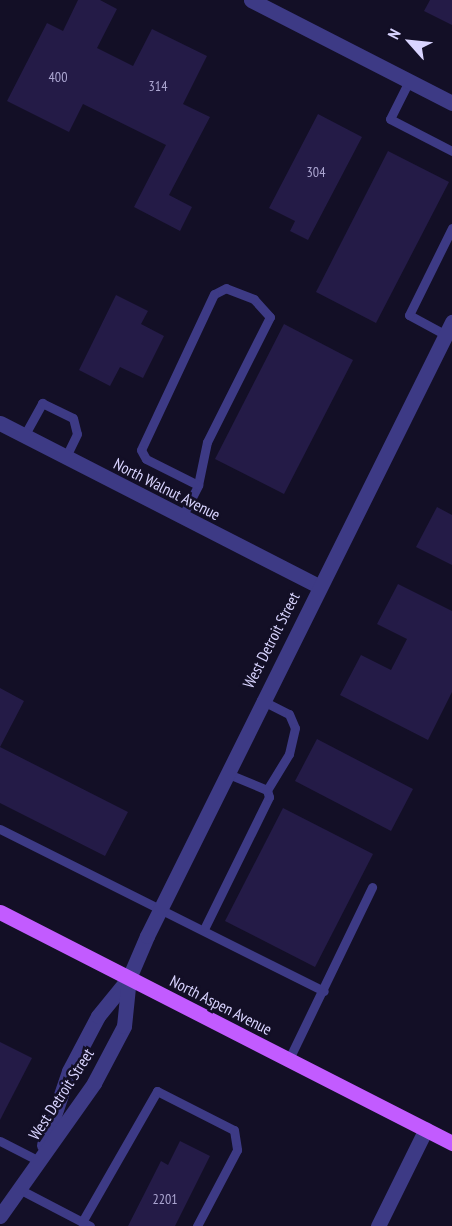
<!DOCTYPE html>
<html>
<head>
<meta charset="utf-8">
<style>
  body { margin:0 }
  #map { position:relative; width:452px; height:1226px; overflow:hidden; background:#130f26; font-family:"PT Sans Narrow",sans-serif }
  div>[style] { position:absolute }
  .building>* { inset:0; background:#241b47 }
  .service>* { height:9px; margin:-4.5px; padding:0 4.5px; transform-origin:4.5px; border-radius:4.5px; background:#3d3a85 }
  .minor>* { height:15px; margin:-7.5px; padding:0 7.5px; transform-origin:7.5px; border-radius:7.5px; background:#3d3a85 }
  .primary>* { height:15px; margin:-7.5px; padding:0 7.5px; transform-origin:7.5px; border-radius:7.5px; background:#c25bff }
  span { translate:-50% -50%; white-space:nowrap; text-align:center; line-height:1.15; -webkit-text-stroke:5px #130f26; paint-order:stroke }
  .number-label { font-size:14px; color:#aca6d1 }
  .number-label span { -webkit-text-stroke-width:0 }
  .street-label { font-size:16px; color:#d9d4ff }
  .north { position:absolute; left:380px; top:12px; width:60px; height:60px; -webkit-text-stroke:4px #130f26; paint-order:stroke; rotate:297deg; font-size:16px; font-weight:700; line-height:24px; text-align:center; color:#d9d4ff }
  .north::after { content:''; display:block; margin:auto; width:21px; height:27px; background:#d9d4ff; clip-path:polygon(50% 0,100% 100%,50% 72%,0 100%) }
</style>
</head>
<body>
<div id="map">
  <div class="building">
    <div style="clip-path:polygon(78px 0,100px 0,117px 9px,97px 48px,133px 66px,152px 29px,207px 56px,183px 104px,210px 117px,169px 195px,192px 207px,180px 231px,134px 207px,166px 145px,83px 104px,69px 132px,7px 101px,47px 23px,63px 31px)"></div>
    <div style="clip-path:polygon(430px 0,452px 0,452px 25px,424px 11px)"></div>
    <div style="clip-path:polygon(318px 114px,362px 137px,308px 240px,290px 231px,295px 221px,269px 208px)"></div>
    <div style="clip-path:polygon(388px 151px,449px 182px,376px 323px,316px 292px)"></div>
    <div style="clip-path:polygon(116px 295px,148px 311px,141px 324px,164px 336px,143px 378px,120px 367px,110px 386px,79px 370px)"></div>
    <div style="clip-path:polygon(284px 324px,353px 360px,284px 494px,215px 459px)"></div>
    <div style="clip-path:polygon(437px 507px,452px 515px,452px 565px,416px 547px)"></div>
    <div style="clip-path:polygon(398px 584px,452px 611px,452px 692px,428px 740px,340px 695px,361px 655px,391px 670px,407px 639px,377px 624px)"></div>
    <div style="clip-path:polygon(0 688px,24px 701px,0 747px,128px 812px,105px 856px,0 803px)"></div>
    <div style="clip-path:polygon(317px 739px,413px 789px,391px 831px,295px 781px)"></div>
    <div style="clip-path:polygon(283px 808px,373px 854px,315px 967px,225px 921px)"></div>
    <div style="clip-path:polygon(0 1042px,32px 1058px,0 1120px)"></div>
    <div style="clip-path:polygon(180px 1141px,210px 1156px,175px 1226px,128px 1226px,161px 1161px,168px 1165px)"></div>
  </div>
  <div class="service">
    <div style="left:409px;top:81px;width:42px;rotate:116.6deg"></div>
    <div style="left:390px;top:119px;width:70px;rotate:27.3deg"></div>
    <div style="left:446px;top:335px;width:42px;rotate:-151.6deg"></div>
    <div style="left:409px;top:315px;width:97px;rotate:-63.7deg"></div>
    <div style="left:24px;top:436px;width:38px;rotate:-61deg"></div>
    <div style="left:42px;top:403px;width:34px;rotate:26deg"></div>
    <div style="left:73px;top:418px;width:16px;rotate:76deg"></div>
    <div style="left:77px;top:434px;width:25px;rotate:116deg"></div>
    <div style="left:182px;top:517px;width:36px;rotate:-63deg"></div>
    <div style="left:198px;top:485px;width:44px;rotate:-78.2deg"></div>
    <div style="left:207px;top:442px;width:140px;rotate:-63.3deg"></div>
    <div style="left:270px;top:317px;width:24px;rotate:-132deg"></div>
    <div style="left:254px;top:299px;width:30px;rotate:-159deg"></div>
    <div style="left:226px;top:288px;width:13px;rotate:153deg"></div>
    <div style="left:214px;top:294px;width:172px;rotate:115.1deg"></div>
    <div style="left:141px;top:450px;width:10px;rotate:61deg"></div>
    <div style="left:146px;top:459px;width:58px;rotate:26.6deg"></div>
    <div style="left:261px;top:700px;width:31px;rotate:27deg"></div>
    <div style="left:289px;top:714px;width:15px;rotate:67deg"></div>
    <div style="left:295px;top:728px;width:27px;rotate:103deg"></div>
    <div style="left:289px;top:754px;width:42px;rotate:121.4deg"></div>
    <div style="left:0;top:829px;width:362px;rotate:26.6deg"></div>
    <div style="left:205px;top:927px;width:145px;rotate:-63.8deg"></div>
    <div style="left:269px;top:797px;width:7px;rotate:-106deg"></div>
    <div style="left:267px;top:790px;width:44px;rotate:-157.5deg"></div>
    <div style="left:289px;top:1059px;width:191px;rotate:-64.2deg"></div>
    <div style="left:0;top:1141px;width:44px;rotate:27.1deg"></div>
    <div style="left:19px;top:1189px;width:80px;rotate:27.5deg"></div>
    <div style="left:82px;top:1222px;width:151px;rotate:-60.2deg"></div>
    <div style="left:157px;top:1091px;width:86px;rotate:26.9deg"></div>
    <div style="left:234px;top:1130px;width:20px;rotate:81deg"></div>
    <div style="left:237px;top:1150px;width:86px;rotate:117.8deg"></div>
  </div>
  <div class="minor">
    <div style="left:251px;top:0;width:226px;rotate:27.1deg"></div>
    <div style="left:0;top:423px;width:357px;rotate:27.1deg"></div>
    <div style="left:44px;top:1145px;width:78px;rotate:-71.3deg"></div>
    <div style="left:69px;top:1071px;width:62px;rotate:-62.2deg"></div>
    <div style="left:98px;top:1016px;width:49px;rotate:-50.8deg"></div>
    <div style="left:0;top:1216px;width:163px;rotate:-54.7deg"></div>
    <div style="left:94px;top:1083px;width:64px;rotate:-62.2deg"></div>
    <div style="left:124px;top:1026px;width:48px;rotate:-84.1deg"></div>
    <div style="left:129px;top:978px;width:46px;rotate:-66.8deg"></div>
    <div style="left:147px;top:936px;width:686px;rotate:-63.58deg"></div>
    <div style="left:378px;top:1226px;width:108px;rotate:-63.7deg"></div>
  </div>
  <div class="primary">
    <div style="left:0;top:912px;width:508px;rotate:27.07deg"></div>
  </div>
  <div class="number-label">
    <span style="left:58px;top:77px">400</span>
    <span style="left:158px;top:86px">314</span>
    <span style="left:316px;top:172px">304</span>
    <span style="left:165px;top:1199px">2201</span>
  </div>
  <div class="street-label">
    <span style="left:167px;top:489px;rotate:27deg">North Walnut Avenue</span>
    <span style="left:271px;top:640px;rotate:-63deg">West Detroit Street</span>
    <span style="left:221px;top:1005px;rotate:27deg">North Aspen Avenue</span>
    <span style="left:61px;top:1094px;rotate:-57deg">West Detroit Street</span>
  </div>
  <div class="north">N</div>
</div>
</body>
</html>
